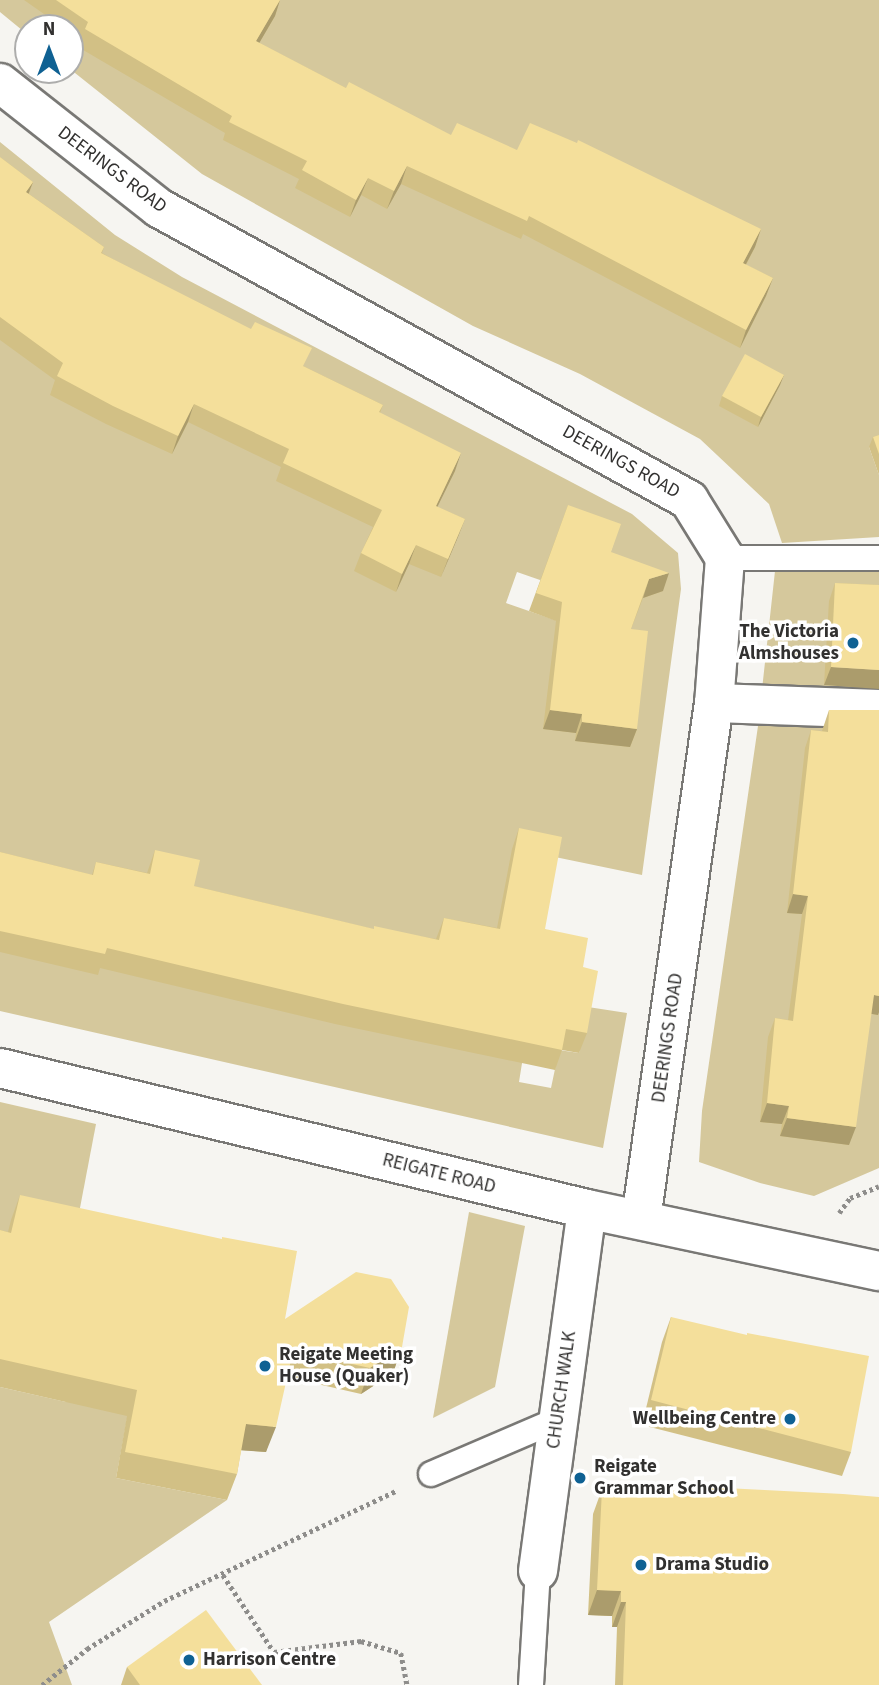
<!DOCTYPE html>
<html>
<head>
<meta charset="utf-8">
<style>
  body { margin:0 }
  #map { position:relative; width:879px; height:1685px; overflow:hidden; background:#f6f5f1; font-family:"Source Sans 3",sans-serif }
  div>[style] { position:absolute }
  .green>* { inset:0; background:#d5c89c }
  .path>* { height:4.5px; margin-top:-2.25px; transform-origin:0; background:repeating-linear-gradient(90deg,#8e8d8b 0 3.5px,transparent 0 7px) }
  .roads { filter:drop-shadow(2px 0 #797875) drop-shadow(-2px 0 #797875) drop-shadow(0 2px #797875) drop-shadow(0 -2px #797875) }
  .service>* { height:24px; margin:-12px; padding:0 12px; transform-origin:12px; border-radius:12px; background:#fff }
  .minor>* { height:38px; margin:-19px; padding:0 19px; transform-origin:19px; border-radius:19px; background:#fff }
  .primary>* { height:38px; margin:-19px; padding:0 19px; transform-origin:19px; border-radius:19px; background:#fff }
  .wall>* { inset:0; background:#d2c085 }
  .shaded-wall>* { inset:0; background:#ab9c6c }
  .building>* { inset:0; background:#f4df9b }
  .dots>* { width:19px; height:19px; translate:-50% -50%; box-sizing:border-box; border:4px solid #fff; border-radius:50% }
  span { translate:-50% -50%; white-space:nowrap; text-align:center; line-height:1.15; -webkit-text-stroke:7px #fff; paint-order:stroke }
  .street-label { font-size:19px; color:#323130 }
  .poi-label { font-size:19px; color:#323130; font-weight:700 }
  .right { translate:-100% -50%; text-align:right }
  .left { translate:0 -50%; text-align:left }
  .north { position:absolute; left:14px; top:14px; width:70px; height:70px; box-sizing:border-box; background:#fff; border:2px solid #adadac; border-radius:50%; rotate:0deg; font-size:19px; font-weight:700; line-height:28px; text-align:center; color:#323130 }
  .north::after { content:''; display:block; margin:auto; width:24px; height:32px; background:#0f6193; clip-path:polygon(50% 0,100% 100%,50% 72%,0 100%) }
</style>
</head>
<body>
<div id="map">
  <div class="green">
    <div style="clip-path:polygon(0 0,879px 0,879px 444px,869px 447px,879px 475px,879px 537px,782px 543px,769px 504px,700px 439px,580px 374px,473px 326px,202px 174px,70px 69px,70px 28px,28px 28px,28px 35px,0 12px)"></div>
    <div style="clip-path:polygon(evenodd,0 142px,115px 235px,182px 277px,632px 514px,678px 553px,681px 589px,642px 875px,555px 857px,519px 1082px,551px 1088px,559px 1050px,579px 1053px,588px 1007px,627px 1013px,603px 1148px,0 1011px,0 142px,614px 542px,604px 571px,575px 627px,506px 603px,517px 572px,540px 580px,614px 542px)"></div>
    <div style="clip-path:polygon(879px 570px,879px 1168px,814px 1196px,760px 1183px,699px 1162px,702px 1111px,758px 726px,775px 571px)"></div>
    <div style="clip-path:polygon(0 1102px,96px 1124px,75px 1234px,0 1267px)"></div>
    <div style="clip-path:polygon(469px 1212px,525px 1226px,495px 1387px,433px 1418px)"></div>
    <div style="clip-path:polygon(138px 1360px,116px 1478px,227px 1500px,49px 1622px,72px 1685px,0 1685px,0 1387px,66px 1402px)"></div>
  </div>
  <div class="path">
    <div style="left:839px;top:1213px;width:19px;rotate:-54deg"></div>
    <div style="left:850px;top:1198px;width:31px;rotate:-22deg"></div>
    <div style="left:223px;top:1575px;width:92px;rotate:56.5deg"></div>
    <div style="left:274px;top:1652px;width:88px;rotate:-7.2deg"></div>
    <div style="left:361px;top:1641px;width:42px;rotate:16.7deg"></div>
    <div style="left:401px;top:1653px;width:33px;rotate:79deg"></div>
    <div style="left:42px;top:1685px;width:58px;rotate:-38.7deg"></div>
    <div style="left:87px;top:1649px;width:91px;rotate:-31.9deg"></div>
    <div style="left:164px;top:1601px;width:257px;rotate:-25.4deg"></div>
  </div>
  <div class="roads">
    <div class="service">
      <div style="left:725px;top:558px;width:154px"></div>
      <div style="left:431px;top:1474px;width:137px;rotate:-23.2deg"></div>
      <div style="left:531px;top:1685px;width:114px;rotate:-86.5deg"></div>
    </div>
    <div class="minor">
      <div style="left:0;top:83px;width:202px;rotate:38.2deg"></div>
      <div style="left:159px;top:208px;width:605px;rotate:28.85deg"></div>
      <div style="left:689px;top:500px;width:68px;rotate:58.2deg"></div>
      <div style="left:725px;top:558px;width:145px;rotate:94.3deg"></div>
      <div style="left:714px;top:703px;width:521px;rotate:98.05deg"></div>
      <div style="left:714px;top:703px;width:165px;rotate:2.1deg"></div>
      <div style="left:538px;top:1571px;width:365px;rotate:-82.3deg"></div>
    </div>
    <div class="primary">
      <div style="left:0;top:1068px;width:604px;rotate:13.51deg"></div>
      <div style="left:587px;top:1209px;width:299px;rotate:12deg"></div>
    </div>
  </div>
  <div class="wall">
    <div style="clip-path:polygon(24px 0,280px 0,275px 16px,259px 43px,346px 88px,451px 135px,517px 150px,761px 229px,755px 247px,746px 265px,773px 278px,766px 296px,740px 348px,523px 234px,521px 239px,401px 184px,387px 209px,361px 195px,350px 217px,295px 188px,299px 179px,223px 140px,225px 133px,78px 47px,81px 39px,70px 32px,70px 28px,64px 28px)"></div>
    <div style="clip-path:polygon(0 157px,33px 182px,29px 194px,104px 247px,102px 253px,305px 367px,383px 405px,380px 413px,455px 471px,437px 507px,465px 519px,441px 577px,409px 564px,396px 592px,354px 571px,361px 553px,373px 527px,276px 481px,281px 467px,188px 422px,172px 454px,106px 424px,50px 395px,55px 380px,0 340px)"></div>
    <div style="clip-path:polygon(784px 375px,780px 385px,758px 427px,719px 406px,722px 396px)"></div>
    <div style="clip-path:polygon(879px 435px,879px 475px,869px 447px,873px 437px)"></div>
    <div style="clip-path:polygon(568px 505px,611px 552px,663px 591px,643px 598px,631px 629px,637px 729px,630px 747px,575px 741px,576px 733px,543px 729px,556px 621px,529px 611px)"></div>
    <div style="clip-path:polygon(835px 583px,879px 585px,824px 685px,829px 601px)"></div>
    <div style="clip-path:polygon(829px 710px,879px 710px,879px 1012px,878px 1015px,871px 1014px,849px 1145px,780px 1136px,782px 1124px,760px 1122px,768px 1037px,775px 1018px,788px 1020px,802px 914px,787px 913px,805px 748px,811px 730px,822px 731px)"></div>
    <div style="clip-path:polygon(519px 828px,545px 929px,583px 967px,587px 1033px,579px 1053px,562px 1050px,555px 1070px,335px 1024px,100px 968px,98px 975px,0 952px,0 852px,92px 875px,96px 862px,147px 873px,155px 850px,194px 886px,373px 929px,436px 939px,444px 918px,497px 928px,512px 849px)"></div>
    <div style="clip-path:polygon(20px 1195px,285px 1319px,402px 1347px,393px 1373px,361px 1394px,287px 1377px,266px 1452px,241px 1450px,237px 1474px,227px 1500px,116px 1478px,127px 1416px,0 1387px,0 1230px,8px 1232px,11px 1220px)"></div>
    <div style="clip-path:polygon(671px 1317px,851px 1452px,842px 1476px,642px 1425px,662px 1342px)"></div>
    <div style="clip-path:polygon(627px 1483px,879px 1685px,615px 1685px,617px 1627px,612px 1627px,612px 1616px,588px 1615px,593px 1514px,602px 1489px,625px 1491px)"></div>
    <div style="clip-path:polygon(127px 1667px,262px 1685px,121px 1685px)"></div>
  </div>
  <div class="shaded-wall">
    <div style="clip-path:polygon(280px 0,275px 16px,250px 59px,256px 41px)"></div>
    <div style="clip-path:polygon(407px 166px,401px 184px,387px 209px,394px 191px)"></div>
    <div style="clip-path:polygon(368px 178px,361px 195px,350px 217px,356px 200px)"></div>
    <div style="clip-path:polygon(33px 182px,26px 200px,26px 192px)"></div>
    <div style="clip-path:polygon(761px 229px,755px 247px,737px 281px,743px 263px)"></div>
    <div style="clip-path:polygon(773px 278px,766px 296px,740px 348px,746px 330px)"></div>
    <div style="clip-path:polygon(784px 375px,780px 385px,758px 427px,761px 417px)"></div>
    <div style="clip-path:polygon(194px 404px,188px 422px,172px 454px,178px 436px)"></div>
    <div style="clip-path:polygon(461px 453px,455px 471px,429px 524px,436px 506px)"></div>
    <div style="clip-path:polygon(465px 519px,458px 537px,441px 577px,448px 559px)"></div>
    <div style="clip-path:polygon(416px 545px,409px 564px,396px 592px,402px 574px)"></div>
    <div style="clip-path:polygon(669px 573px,663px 591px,643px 598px,649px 579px)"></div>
    <div style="clip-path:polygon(831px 667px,879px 670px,879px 689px,824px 685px)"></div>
    <div style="clip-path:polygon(550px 710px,582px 714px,576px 733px,543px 729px)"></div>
    <div style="clip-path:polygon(582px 722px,637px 729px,630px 747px,575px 741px)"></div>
    <div style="clip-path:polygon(793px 894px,808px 896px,802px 914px,787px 913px)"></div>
    <div style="clip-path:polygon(874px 995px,879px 996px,879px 1012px,878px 1015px,867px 1013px)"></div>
    <div style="clip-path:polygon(767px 1103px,789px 1106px,782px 1124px,760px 1122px)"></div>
    <div style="clip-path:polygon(787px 1118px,856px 1127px,849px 1145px,780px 1136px)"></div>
    <div style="clip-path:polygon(402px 1347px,393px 1373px,361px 1394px,370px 1368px)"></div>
    <div style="clip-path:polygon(246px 1424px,276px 1427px,266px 1452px,237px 1450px)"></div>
    <div style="clip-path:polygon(597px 1590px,621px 1591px,612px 1616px,588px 1615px)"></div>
    <div style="clip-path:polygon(621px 1602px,626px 1602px,617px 1627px,612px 1627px)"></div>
  </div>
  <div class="building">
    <div style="clip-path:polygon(56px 0,280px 0,256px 41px,346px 88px,349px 82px,451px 135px,457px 123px,517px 150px,530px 123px,577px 143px,578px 140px,761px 229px,743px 263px,773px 278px,746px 330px,529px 216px,527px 221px,407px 166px,394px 191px,368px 178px,356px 200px,302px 170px,307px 161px,229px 122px,232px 116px,85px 29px,88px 22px)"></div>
    <div style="clip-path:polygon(0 157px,33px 182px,26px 192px,104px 247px,101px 253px,251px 329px,255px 322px,312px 348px,303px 366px,383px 405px,379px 412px,461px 453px,436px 506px,465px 519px,448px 559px,416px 545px,402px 574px,361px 553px,382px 510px,283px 463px,289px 449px,194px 404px,178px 436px,113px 406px,57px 376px,63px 363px,0 317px)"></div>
    <div style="clip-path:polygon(745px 354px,784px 375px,761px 417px,722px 396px)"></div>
    <div style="clip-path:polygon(879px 435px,879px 454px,873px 437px)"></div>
    <div style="clip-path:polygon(568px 505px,621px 524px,611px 552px,669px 573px,649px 579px,631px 629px,648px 631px,637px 729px,582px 722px,582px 714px,550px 710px,562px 602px,536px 593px)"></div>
    <div style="clip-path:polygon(835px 583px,879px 585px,879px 670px,831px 667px)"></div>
    <div style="clip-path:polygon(829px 710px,879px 710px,879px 996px,874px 995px,856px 1127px,787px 1118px,789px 1106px,767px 1103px,775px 1018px,793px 1021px,808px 896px,793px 894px,811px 730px,828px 732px)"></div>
    <div style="clip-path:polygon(519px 828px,562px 837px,545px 929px,588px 938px,583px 967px,598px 971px,587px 1033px,566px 1029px,562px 1050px,343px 1004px,107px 948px,105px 954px,0 931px,0 852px,93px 875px,96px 862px,150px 874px,155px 850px,200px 860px,194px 886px,374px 929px,374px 926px,439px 940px,444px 918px,500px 929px)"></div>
    <div style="clip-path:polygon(20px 1195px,222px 1239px,222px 1237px,297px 1251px,285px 1319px,356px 1272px,391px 1279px,409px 1307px,402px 1347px,370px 1368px,293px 1351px,276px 1427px,246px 1424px,237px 1474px,125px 1452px,137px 1390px,0 1359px,0 1230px,11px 1233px)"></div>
    <div style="clip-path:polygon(671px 1317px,747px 1335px,747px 1333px,869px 1356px,851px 1452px,651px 1400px)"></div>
    <div style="clip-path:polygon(627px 1483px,843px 1494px,879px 1497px,879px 1685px,623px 1685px,626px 1602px,621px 1602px,621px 1591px,597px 1590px,602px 1489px,627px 1491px)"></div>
    <div style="clip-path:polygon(206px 1610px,262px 1685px,140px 1685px,127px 1667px)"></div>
  </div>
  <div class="dots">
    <div style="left:853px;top:643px;background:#0f6193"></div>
    <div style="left:265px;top:1366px;background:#0f6193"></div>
    <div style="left:790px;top:1419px;background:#0f6193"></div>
    <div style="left:580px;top:1478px;background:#0f6193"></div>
    <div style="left:641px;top:1565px;background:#0f6193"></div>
    <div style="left:189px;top:1660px;background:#0f6193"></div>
  </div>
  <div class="street-label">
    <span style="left:112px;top:170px;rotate:37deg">DEERINGS ROAD</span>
    <span style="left:621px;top:462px;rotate:29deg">DEERINGS ROAD</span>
    <span style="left:668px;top:1038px;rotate:-82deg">DEERINGS ROAD</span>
    <span style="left:439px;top:1174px;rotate:14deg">REIGATE ROAD</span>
    <span style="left:562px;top:1390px;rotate:-82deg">CHURCH WALK</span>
  </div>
  <div class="poi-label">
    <span class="right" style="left:839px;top:643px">The Victoria<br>Almshouses</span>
    <span class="left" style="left:279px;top:1366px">Reigate Meeting<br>House (Quaker)</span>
    <span class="right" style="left:776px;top:1419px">Wellbeing Centre</span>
    <span class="left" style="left:594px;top:1478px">Reigate<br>Grammar School</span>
    <span class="left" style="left:655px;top:1565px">Drama Studio</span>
    <span class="left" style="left:203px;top:1660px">Harrison Centre</span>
  </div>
  <div class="north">N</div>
</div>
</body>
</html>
